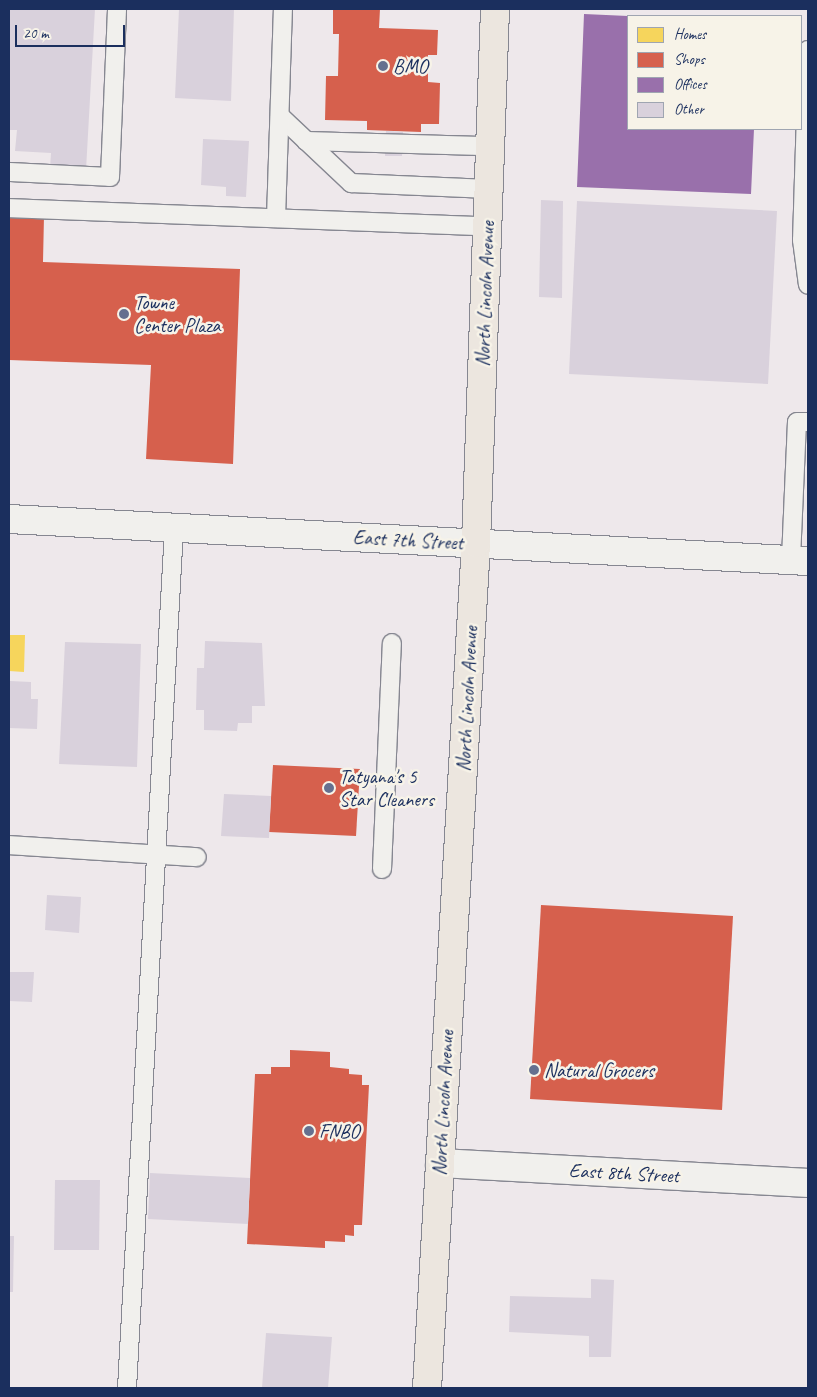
<!DOCTYPE html>
<html>
<head>
<meta charset="utf-8">
<style>
  body { margin:0 }
  #map { position:relative; width:817px; height:1397px; overflow:hidden; background:#eee8eb; font-family:Caveat,sans-serif }
  div>[style] { position:absolute }
  .homes>* { inset:0; background:#f6d55c }
  .shops>* { inset:0; background:#d6604d }
  .offices>* { inset:0; background:#9970ab }
  .building>* { inset:0; background:#d9d1dc }
  .roads { filter:drop-shadow(1px 0 #868791) drop-shadow(-1px 0 #868791) drop-shadow(0 1px #868791) drop-shadow(0 -1px #868791) }
  .service>* { height:18px; margin:-9px; padding:0 9px; transform-origin:9px; border-radius:9px; background:#f1f0ed }
  .minor>* { height:28px; margin:-14px; padding:0 14px; transform-origin:14px; border-radius:14px; background:#f1f0ed }
  .trunk>* { height:28px; margin:-14px; padding:0 14px; transform-origin:14px; border-radius:14px; background:#ece6df }
  .dots>* { width:14px; height:14px; translate:-50% -50%; box-sizing:border-box; border:2px solid #f7f3e8; border-radius:50% }
  span { translate:-50% -50%; white-space:nowrap; text-align:center; line-height:1.15; -webkit-text-stroke:5px #f7f3e8; paint-order:stroke }
  .poi-label { font-size:20px; color:#1b2f5e }
  .left { translate:0 -50%; text-align:left }
  .street-label { font-size:20px; color:#1b2f5e }
  .frame { position:absolute; inset:0; border:10px solid #1b2f5e; pointer-events:none }
  .legend { position:absolute; left:627px; top:15px; width:175px; height:115px; box-sizing:border-box; background:#f7f3e8; border:1px solid #9fa5b1; margin:0; padding:6px 9px; list-style:none; font-size:15px; color:#1b2f5e }
  .legend li { display:flex; align-items:center; gap:10px; height:25px }
  .legend b { width:25px; border:1px solid #9fa5b1 }
  .scale { position:absolute; left:15px; top:25px; width:110px; height:22px; box-sizing:border-box; border:2px solid #1b2f5e; border-top:0; padding-left:6px; font-size:15px; line-height:18px; white-space:nowrap; color:#1b2f5e; -webkit-text-stroke:4px #f7f3e8; paint-order:stroke }
</style>
</head>
<body>
<div id="map">
  <div class="homes">
    <div style="clip-path:polygon(9px 635px,25px 635px,24px 672px,9px 671px)"></div>
  </div>
  <div class="shops">
    <div style="clip-path:polygon(333px 9px,380px 9px,379px 28px,438px 30px,437px 55px,428px 55px,428px 82px,440px 83px,439px 124px,421px 124px,421px 132px,367px 130px,367px 121px,325px 120px,326px 76px,338px 76px,339px 34px,333px 34px)"></div>
    <div style="clip-path:polygon(9px 215px,44px 216px,43px 262px,240px 269px,233px 464px,146px 459px,151px 365px,9px 360px)"></div>
    <div style="clip-path:polygon(273px 765px,360px 769px,356px 836px,269px 832px)"></div>
    <div style="clip-path:polygon(541px 905px,733px 916px,722px 1110px,530px 1099px)"></div>
    <div style="clip-path:polygon(290px 1050px,330px 1052px,330px 1067px,349px 1069px,349px 1074px,362px 1075px,362px 1085px,369px 1085px,362px 1225px,354px 1225px,354px 1236px,345px 1235px,345px 1242px,325px 1241px,325px 1248px,247px 1244px,255px 1074px,271px 1074px,271px 1067px,290px 1067px)"></div>
  </div>
  <div class="offices">
    <div style="clip-path:polygon(584px 14px,628px 16px,628px 129px,754px 129px,751px 194px,577px 187px)"></div>
  </div>
  <div class="building">
    <div style="clip-path:polygon(9px 9px,95px 9px,86px 170px,50px 168px,51px 153px,15px 151px,17px 130px,9px 130px)"></div>
    <div style="clip-path:polygon(179px 9px,234px 9px,231px 101px,175px 98px)"></div>
    <div style="clip-path:polygon(386px 131px,403px 132px,402px 156px,385px 156px)"></div>
    <div style="clip-path:polygon(203px 139px,249px 141px,246px 197px,226px 196px,226px 187px,201px 185px)"></div>
    <div style="clip-path:polygon(541px 200px,563px 201px,562px 298px,539px 297px)"></div>
    <div style="clip-path:polygon(577px 201px,777px 211px,768px 384px,569px 374px)"></div>
    <div style="clip-path:polygon(205px 641px,262px 643px,265px 706px,252px 706px,252px 723px,238px 723px,237px 731px,204px 730px,204px 710px,196px 710px,197px 668px,204px 668px)"></div>
    <div style="clip-path:polygon(65px 642px,141px 644px,137px 767px,59px 764px)"></div>
    <div style="clip-path:polygon(10px 681px,31px 682px,31px 699px,38px 699px,37px 729px,9px 728px)"></div>
    <div style="clip-path:polygon(224px 794px,271px 796px,269px 838px,221px 836px)"></div>
    <div style="clip-path:polygon(47px 895px,81px 897px,79px 933px,45px 930px)"></div>
    <div style="clip-path:polygon(9px 972px,34px 972px,32px 1002px,9px 1001px)"></div>
    <div style="clip-path:polygon(150px 1173px,250px 1178px,248px 1224px,148px 1219px)"></div>
    <div style="clip-path:polygon(55px 1180px,100px 1180px,99px 1250px,54px 1250px)"></div>
    <div style="clip-path:polygon(9px 1236px,14px 1236px,13px 1292px,9px 1292px)"></div>
    <div style="clip-path:polygon(591px 1279px,614px 1280px,611px 1357px,589px 1357px,589px 1336px,509px 1332px,510px 1296px,591px 1298px)"></div>
    <div style="clip-path:polygon(266px 1333px,332px 1337px,328px 1388px,262px 1388px)"></div>
  </div>
  <div class="roads">
    <div class="service">
      <div style="left:808px;top:50px;width:190px;rotate:91.8deg"></div>
      <div style="left:802px;top:240px;width:45px;rotate:82.4deg"></div>
      <div style="left:280px;top:116px;width:98px;rotate:43.3deg"></div>
      <div style="left:351px;top:183px;width:138px;rotate:2.5deg"></div>
      <div style="left:306px;top:141px;width:184px;rotate:1.6deg"></div>
      <div style="left:9px;top:172px;width:101px;rotate:2.8deg"></div>
      <div style="left:110px;top:177px;width:168px;rotate:-87.6deg"></div>
      <div style="left:9px;top:208px;width:478px;rotate:2.2deg"></div>
      <div style="left:276px;top:218px;width:209px;rotate:-88.1deg"></div>
      <div style="left:791px;top:559px;width:137px;rotate:-87.5deg"></div>
      <div style="left:797px;top:422px;width:11px"></div>
      <div style="left:9px;top:845px;width:188px;rotate:3.7deg"></div>
      <div style="left:382px;top:869px;width:226px;rotate:-87.5deg"></div>
      <div style="left:127px;top:1388px;width:861px;rotate:-86.87deg"></div>
    </div>
    <div class="minor">
      <div style="left:9px;top:519px;width:800px;rotate:3.01deg"></div>
      <div style="left:440px;top:1163px;width:369px;rotate:3.1deg"></div>
    </div>
    <div class="trunk">
      <div style="left:427px;top:1388px;width:846px;rotate:-86.68deg"></div>
      <div style="left:476px;top:543px;width:534px;rotate:-87.96deg"></div>
    </div>
  </div>
  <div class="dots">
    <div style="left:383px;top:66px;background:#65708f"></div>
    <div style="left:124px;top:314px;background:#65708f"></div>
    <div style="left:329px;top:788px;background:#65708f"></div>
    <div style="left:534px;top:1070px;background:#65708f"></div>
    <div style="left:309px;top:1131px;background:#65708f"></div>
  </div>
  <div class="poi-label">
    <span class="left" style="left:393px;top:66px">BMO</span>
    <span class="left" style="left:134px;top:314px">Towne<br>Center Plaza</span>
    <span class="left" style="left:339px;top:788px">Tatyana's 5<br>Star Cleaners</span>
    <span class="left" style="left:544px;top:1070px">Natural Grocers</span>
    <span class="left" style="left:319px;top:1131px">FNBO</span>
  </div>
  <div class="street-label">
    <span style="left:485px;top:294px;rotate:-88deg">North Lincoln Avenue</span>
    <span style="left:408px;top:540px;rotate:3deg">East 7th Street</span>
    <span style="left:467px;top:699px;rotate:-87deg">North Lincoln Avenue</span>
    <span style="left:443px;top:1103px;rotate:-87deg">North Lincoln Avenue</span>
    <span style="left:624px;top:1173px;rotate:3deg">East 8th Street</span>
  </div>
  <div class="frame"></div>
  <ul class="legend">
  <li><b style="height:14px;background:#f6d55c"></b>Homes</li>
  <li><b style="height:14px;background:#d6604d"></b>Shops</li>
  <li><b style="height:14px;background:#9970ab"></b>Offices</li>
  <li><b style="height:14px;background:#d9d1dc"></b>Other</li>
  </ul>
  <div class="scale">20 m</div>
</div>
</body>
</html>
